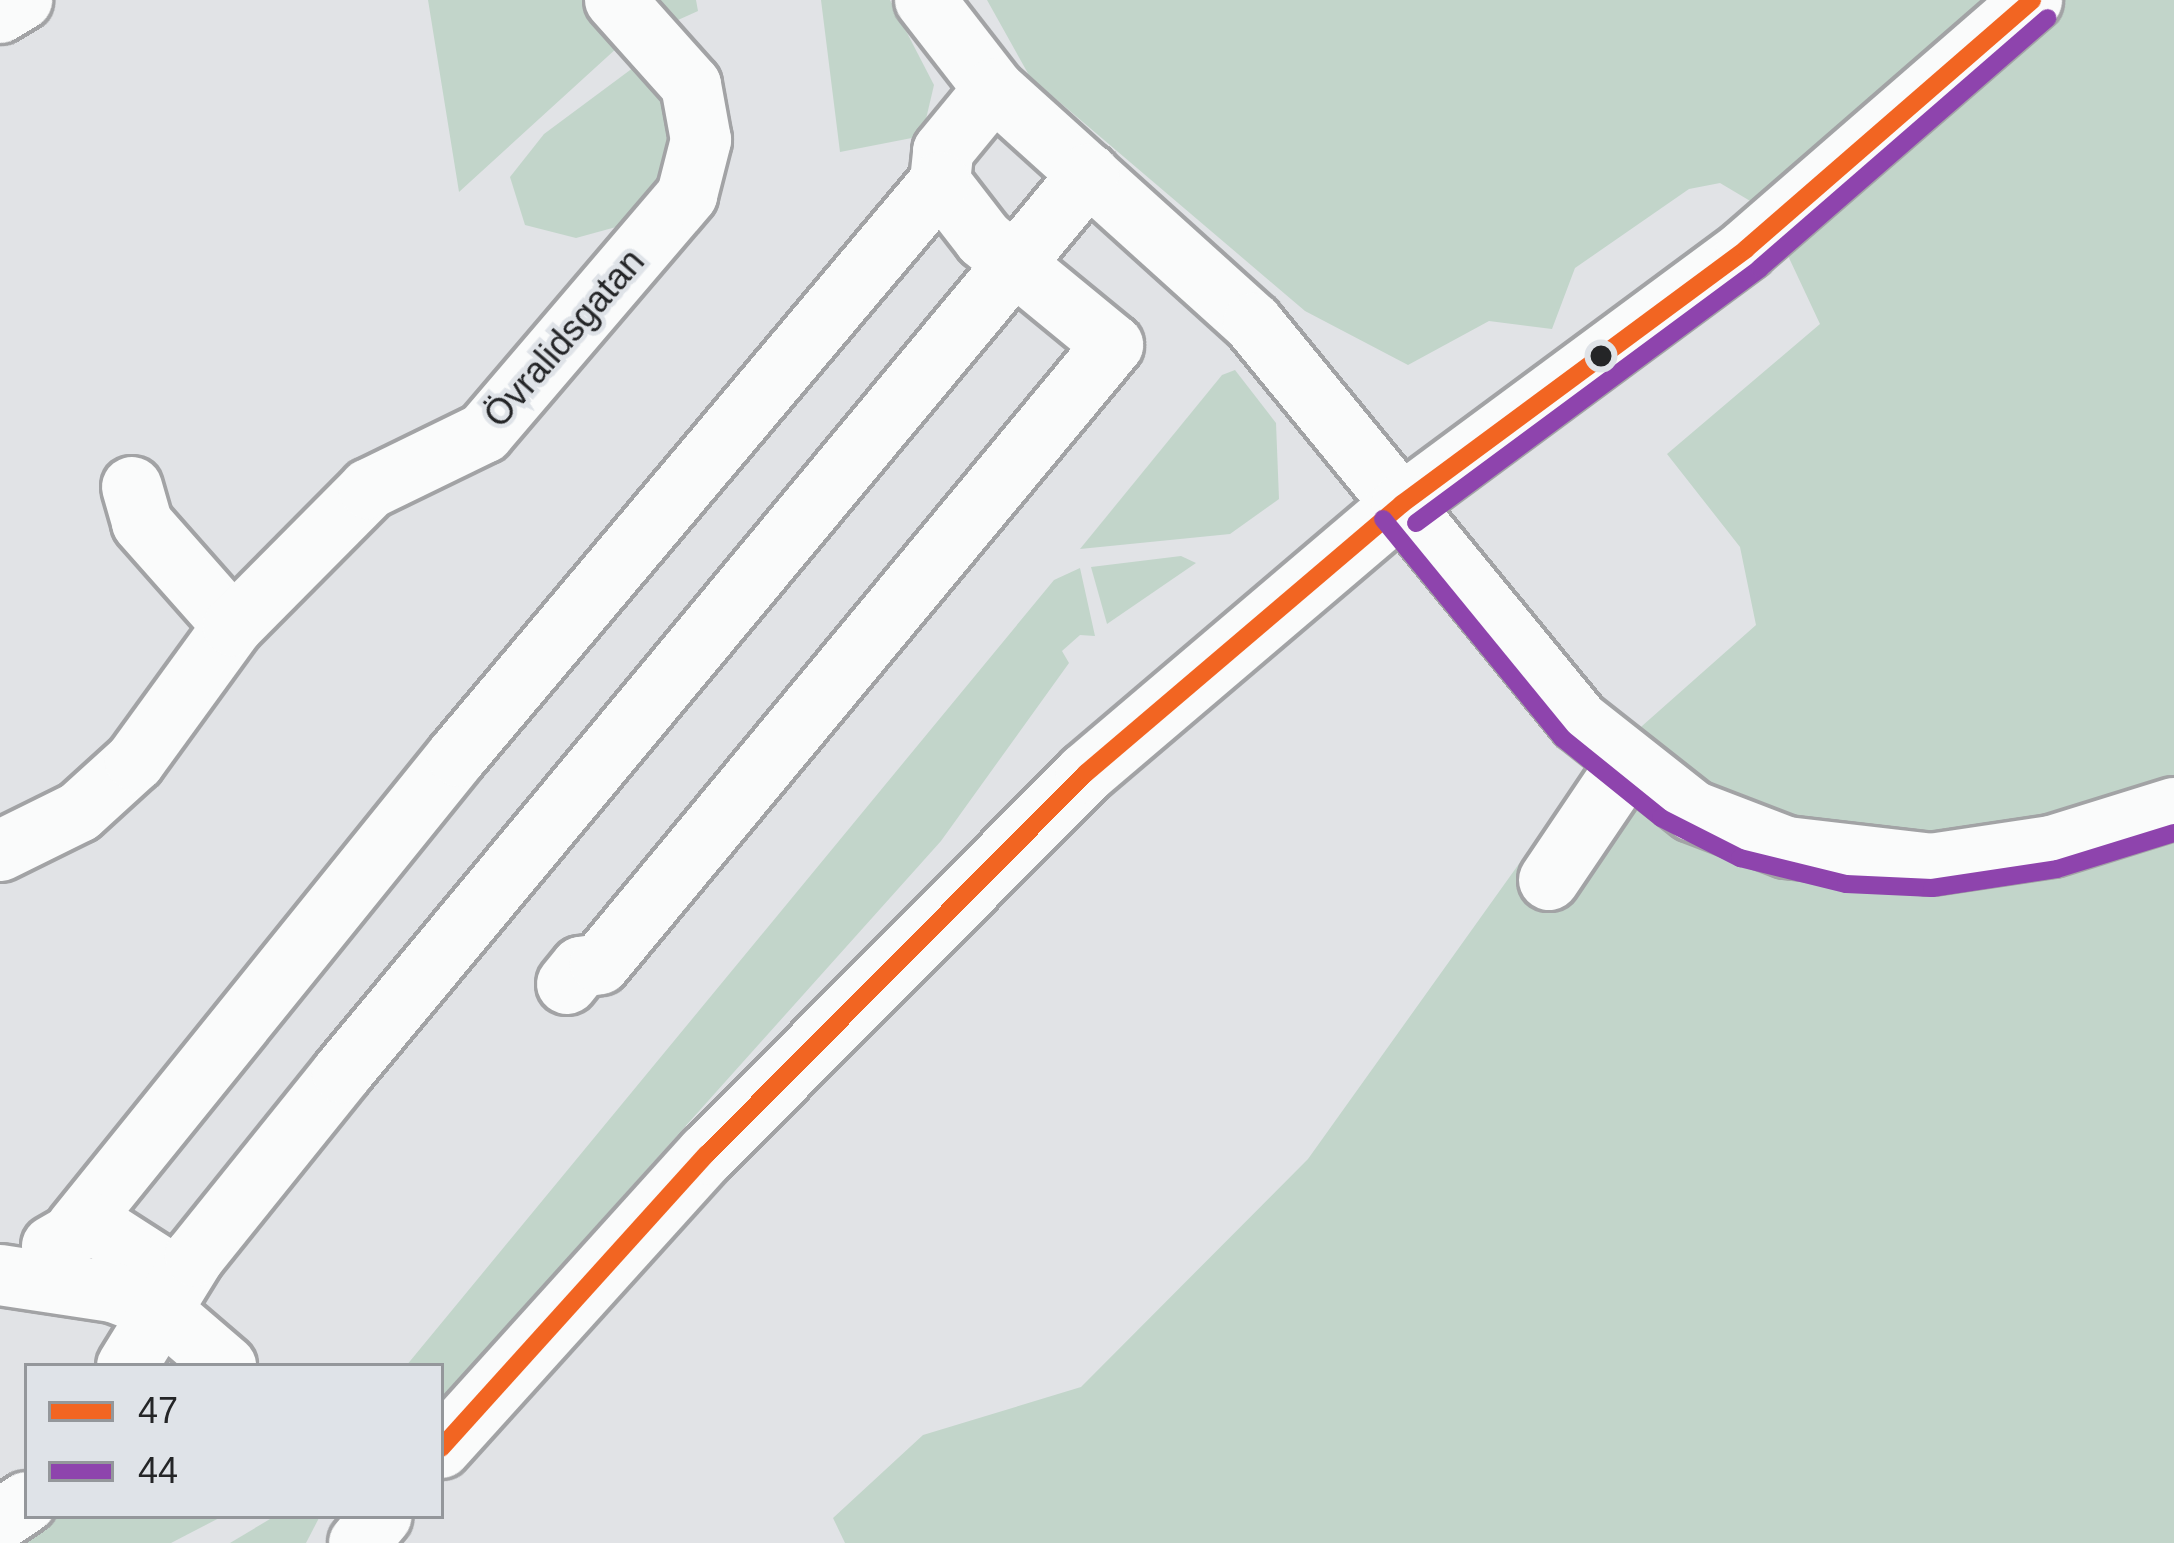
<!DOCTYPE html>
<html>
<head>
<meta charset="utf-8">
<style>
  body { margin:0 }
  #map { position:relative; width:2174px; height:1543px; overflow:hidden; background:#e1e3e6; font-family:Arial,sans-serif }
  div>[style] { position:absolute }
  .green>* { inset:0; background:#c2d5ca }
  .roads { filter:drop-shadow(3px 0 #a2a3a5) drop-shadow(-3px 0 #a2a3a5) drop-shadow(0 3px #a2a3a5) drop-shadow(0 -3px #a2a3a5) }
  .minor>* { height:60px; margin:-30px; padding:0 30px; transform-origin:30px; border-radius:30px; background:#fafbfb }
  .bus-1>* { height:18px; margin:-9px; padding:0 9px; transform-origin:9px; border-radius:9px; background:#f26522 }
  .bus-2>* { height:18px; margin:-9px; padding:0 9px; transform-origin:9px; border-radius:9px; background:#8e44ad }
  .dots>* { width:33px; height:33px; translate:-50% -50%; box-sizing:border-box; border:6px solid #dfe3e8; border-radius:50% }
  span { translate:-50% -50%; white-space:nowrap; text-align:center; line-height:1.15; -webkit-text-stroke:9px #dfe3e8; paint-order:stroke }
  .street-label { font-size:36px; color:#242527 }
  .legend { position:absolute; left:24px; top:1363px; width:420px; height:156px; box-sizing:border-box; background:#dfe3e8; border:3px solid #94979b; margin:0; padding:15px 21px; list-style:none; font-size:36px; color:#242527 }
  .legend li { display:flex; align-items:center; gap:24px; height:60px }
  .legend b { width:60px; border:3px solid #94979b }
</style>
</head>
<body>
<div id="map">
  <div class="green">
    <div style="clip-path:polygon(428px 0,696px 0,698px 11px,618px 47px,459px 192px)"></div>
    <div style="clip-path:polygon(821px 0,890px 0,934px 85px,922px 136px,840px 152px)"></div>
    <div style="clip-path:polygon(987px 0,2174px 0,2174px 1543px,845px 1543px,833px 1518px,923px 1435px,1081px 1387px,1308px 1159px,1521px 861px,1642px 726px,1756px 625px,1740px 547px,1667px 454px,1820px 324px,1767px 211px,1720px 183px,1689px 189px,1575px 268px,1552px 329px,1489px 321px,1408px 365px,1305px 311px,1030px 77px)"></div>
    <div style="clip-path:polygon(649px 56px,685px 93px,678px 168px,627px 224px,576px 238px,525px 225px,510px 177px,544px 134px)"></div>
    <div style="clip-path:polygon(1235px 370px,1276px 423px,1279px 499px,1230px 534px,1080px 549px,1222px 375px)"></div>
    <div style="clip-path:polygon(1181px 556px,1196px 563px,1107px 624px,1091px 567px)"></div>
    <div style="clip-path:polygon(1080px 568px,1095px 636px,1080px 635px,1062px 651px,1069px 663px,941px 841px,441px 1399px,441px 1366px,406px 1366px,1054px 580px)"></div>
    <div style="clip-path:polygon(33px 1516px,223px 1516px,171px 1543px,0 1543px)"></div>
    <div style="clip-path:polygon(275px 1516px,320px 1516px,306px 1543px,230px 1543px)"></div>
  </div>
  <div class="roads">
    <div class="minor">
      <div style="left:925px;top:0;width:113px;rotate:52.2deg"></div>
      <div style="left:994px;top:89px;width:349px;rotate:42.1deg"></div>
      <div style="left:1253px;top:323px;width:514px;rotate:50.68deg"></div>
      <div style="left:1579px;top:721px;width:145px;rotate:38.3deg"></div>
      <div style="left:1693px;top:811px;width:101px;rotate:21deg"></div>
      <div style="left:1787px;top:847px;width:145px;rotate:6.7deg"></div>
      <div style="left:1931px;top:864px;width:122px;rotate:-8.5deg"></div>
      <div style="left:2052px;top:846px;width:128px;rotate:-17.3deg"></div>
      <div style="left:0;top:13px;width:26px;rotate:-31deg"></div>
      <div style="left:132px;top:487px;width:37px;rotate:74deg"></div>
      <div style="left:142px;top:523px;width:137px;rotate:48.5deg"></div>
      <div style="left:0;top:851px;width:88px;rotate:-26.3deg"></div>
      <div style="left:79px;top:812px;width:76px;rotate:-42.3deg"></div>
      <div style="left:135px;top:761px;width:167px;rotate:-54deg"></div>
      <div style="left:233px;top:626px;width:193px;rotate:-45.2deg"></div>
      <div style="left:369px;top:489px;width:128px;rotate:-26deg"></div>
      <div style="left:484px;top:433px;width:313px;rotate:-49.5deg"></div>
      <div style="left:687px;top:195px;width:57px;rotate:-75.7deg"></div>
      <div style="left:701px;top:140px;width:56px;rotate:-100.3deg"></div>
      <div style="left:691px;top:85px;width:114px;rotate:-131.8deg"></div>
      <div style="left:1549px;top:880px;width:141px;rotate:-56deg"></div>
      <div style="left:567px;top:984px;width:22px;rotate:-51deg"></div>
      <div style="left:581px;top:967px;width:19px;rotate:-9deg"></div>
      <div style="left:600px;top:964px;width:804px;rotate:-50.35deg"></div>
      <div style="left:1113px;top:345px;width:167px;rotate:-140.6deg"></div>
      <div style="left:984px;top:239px;width:72px;rotate:-127.7deg"></div>
      <div style="left:940px;top:182px;width:31px;rotate:-84deg"></div>
      <div style="left:943px;top:151px;width:80px;rotate:-50.6deg"></div>
      <div style="left:76px;top:1228px;width:607px;rotate:-51.09deg"></div>
      <div style="left:457px;top:756px;width:750px;rotate:-49.92deg"></div>
      <div style="left:52px;top:1246px;width:46px;rotate:-29.9deg"></div>
      <div style="left:92px;top:1223px;width:103px;rotate:32.8deg"></div>
      <div style="left:0;top:1275px;width:114px;rotate:8.6deg"></div>
      <div style="left:113px;top:1292px;width:51px;rotate:20.6deg"></div>
      <div style="left:161px;top:1310px;width:86px;rotate:40.7deg"></div>
      <div style="left:127px;top:1366px;width:129px;rotate:-58.3deg"></div>
      <div style="left:195px;top:1256px;width:235px;rotate:-51.2deg"></div>
      <div style="left:342px;top:1073px;width:1169px;rotate:-50.28deg"></div>
      <div style="left:441px;top:1448px;width:396px;rotate:-47.9deg"></div>
      <div style="left:707px;top:1154px;width:537px;rotate:-45.15deg"></div>
      <div style="left:1086px;top:773px;width:415px;rotate:-40.4deg"></div>
      <div style="left:1402px;top:504px;width:428px;rotate:-36.5deg"></div>
      <div style="left:1746px;top:249px;width:379px;rotate:-41deg"></div>
      <div style="left:0;top:1520px;width:32px;rotate:-34deg"></div>
      <div style="left:359px;top:1543px;width:35px;rotate:-50deg"></div>
    </div>
  </div>
  <div class="bus-1">
    <div style="left:441px;top:1448px;width:396px;rotate:-47.9deg"></div>
    <div style="left:707px;top:1154px;width:537px;rotate:-45.15deg"></div>
    <div style="left:1086px;top:773px;width:415px;rotate:-40.4deg"></div>
    <div style="left:1402px;top:504px;width:428px;rotate:-36.5deg"></div>
    <div style="left:1746px;top:249px;width:379px;rotate:-41deg"></div>
  </div>
  <div class="bus-2">
    <div style="left:1383px;top:519px;width:283px;rotate:50.7deg"></div>
    <div style="left:1562px;top:738px;width:127px;rotate:38.9deg"></div>
    <div style="left:1661px;top:818px;width:89px;rotate:26.9deg"></div>
    <div style="left:1740px;top:858px;width:109px;rotate:13.8deg"></div>
    <div style="left:1846px;top:884px;width:86px;rotate:2.7deg"></div>
    <div style="left:1932px;top:888px;width:126px;rotate:-8.6deg"></div>
    <div style="left:2057px;top:869px;width:122px;rotate:-17.1deg"></div>
    <div style="left:1416px;top:523px;width:428px;rotate:-36.5deg"></div>
    <div style="left:1760px;top:268px;width:381px;rotate:-41deg"></div>
  </div>
  <div class="dots">
    <div style="left:1601px;top:356px;background:#242527"></div>
  </div>
  <div class="street-label">
    <span style="left:564px;top:338px;rotate:-49deg">Övralidsgatan</span>
  </div>
  <ul class="legend">
  <li><b style="height:15px;background:#f26522"></b>47</li>
  <li><b style="height:15px;background:#8e44ad"></b>44</li>
  </ul>
</div>
</body>
</html>
